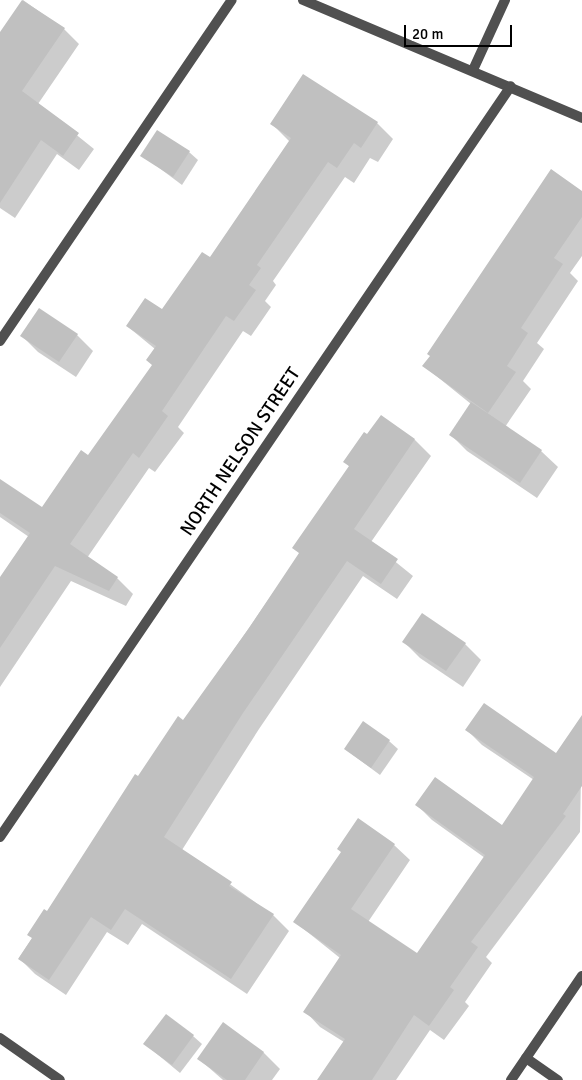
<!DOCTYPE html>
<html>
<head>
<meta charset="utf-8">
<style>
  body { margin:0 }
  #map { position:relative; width:582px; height:1080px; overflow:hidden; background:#fff; font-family:Signika,sans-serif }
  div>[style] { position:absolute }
  .shadow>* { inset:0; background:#0003 }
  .building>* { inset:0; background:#c0c0c0 }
  .service>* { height:10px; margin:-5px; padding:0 5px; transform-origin:5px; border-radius:5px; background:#505050 }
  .minor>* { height:10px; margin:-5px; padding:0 5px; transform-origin:5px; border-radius:5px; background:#505050 }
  span { translate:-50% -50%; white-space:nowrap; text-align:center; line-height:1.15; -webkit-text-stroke:4px #fff; paint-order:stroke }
  .street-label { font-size:19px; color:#000 }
  .scale { position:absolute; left:404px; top:25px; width:108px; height:22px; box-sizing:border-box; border:2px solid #000; border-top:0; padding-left:6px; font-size:15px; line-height:18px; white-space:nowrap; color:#000; -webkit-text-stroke:4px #fff; paint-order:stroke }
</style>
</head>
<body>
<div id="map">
  <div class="shadow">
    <div style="clip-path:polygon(23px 0,64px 29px,79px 44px,38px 104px,94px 149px,79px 170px,57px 154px,15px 218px,0 208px,0 34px)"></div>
    <div style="clip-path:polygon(377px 123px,393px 139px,378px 162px,370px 158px,354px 183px,345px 177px,273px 281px,276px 285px,265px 301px,271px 307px,251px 336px,243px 331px,178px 427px,184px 433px,155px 472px,149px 468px,87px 558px,117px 578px,133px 594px,126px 606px,71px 581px,0 687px,0 580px,29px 537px,0 517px,0 480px,42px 509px,88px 457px,153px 366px,155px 349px,127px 326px,162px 311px,210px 259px,290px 142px,272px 124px)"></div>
    <div style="clip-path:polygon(189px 152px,198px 160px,182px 185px,142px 155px)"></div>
    <div style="clip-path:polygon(582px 192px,582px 256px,570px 273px,578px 281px,537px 343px,544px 349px,523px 381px,531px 389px,505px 427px,541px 451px,558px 467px,537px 498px,467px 451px,451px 435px,471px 404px,424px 366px)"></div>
    <div style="clip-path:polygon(77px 335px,93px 351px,76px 377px,38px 352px,22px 336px)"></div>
    <div style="clip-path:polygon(382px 417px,415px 440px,431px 456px,371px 542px,413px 576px,397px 599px,363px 576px,259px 729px,182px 850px,273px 915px,289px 931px,247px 994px,142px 924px,128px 945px,107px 932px,66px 995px,35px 974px,19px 958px,138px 778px,184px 722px,300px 554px,350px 467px,345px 462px)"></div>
    <div style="clip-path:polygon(404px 642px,465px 644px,481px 660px,463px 687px,420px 658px)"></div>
    <div style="clip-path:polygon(582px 718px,580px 832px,486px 957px,492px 963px,465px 1002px,469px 1006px,444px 1040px,430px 1030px,396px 1080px,328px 1080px,344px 1042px,320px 1027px,305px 1011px,340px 958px,295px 922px,394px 845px,410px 860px,368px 922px,417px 955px,485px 858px,432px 820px,417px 805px,502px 827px,534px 780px,482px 745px,467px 730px,557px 755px)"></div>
    <div style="clip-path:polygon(389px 741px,398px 749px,380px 775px,345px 749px)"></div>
    <div style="clip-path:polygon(223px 1024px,264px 1053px,280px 1069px,272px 1080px,223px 1080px,199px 1059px)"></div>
    <div style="clip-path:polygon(193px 1036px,202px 1044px,180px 1073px,145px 1044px)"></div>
  </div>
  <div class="building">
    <div style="clip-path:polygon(22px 0,65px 28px,22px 91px,79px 133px,63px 156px,41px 140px,0 203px,0 32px)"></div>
    <div style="clip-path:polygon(303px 74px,378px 122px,361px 148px,354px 143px,337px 168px,328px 162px,257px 265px,261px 268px,249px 285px,256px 290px,234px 321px,226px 316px,162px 411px,168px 416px,139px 458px,133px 453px,70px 544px,118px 577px,109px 591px,55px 566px,0 648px,0 577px,30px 533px,0 513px,0 479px,42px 507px,81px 450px,88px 455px,152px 365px,146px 360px,156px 346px,126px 326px,145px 298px,162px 309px,202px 252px,210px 257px,291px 138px,270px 124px)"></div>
    <div style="clip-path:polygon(157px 130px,190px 151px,173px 177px,140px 156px)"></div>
    <div style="clip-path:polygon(551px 169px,582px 191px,582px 217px,554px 258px,563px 264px,521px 328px,528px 333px,507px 366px,516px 372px,488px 413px,422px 366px,430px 356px,427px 354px)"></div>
    <div style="clip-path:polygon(39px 308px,78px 334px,59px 362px,20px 336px)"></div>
    <div style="clip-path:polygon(471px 402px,542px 450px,520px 483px,449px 435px)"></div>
    <div style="clip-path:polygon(381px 415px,415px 439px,354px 529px,398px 559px,381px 584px,347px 561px,243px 713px,164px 837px,232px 882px,229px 886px,274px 914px,231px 979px,125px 909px,111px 930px,91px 917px,49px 980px,18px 959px,32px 938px,27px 935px,44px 909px,47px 911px,135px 774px,138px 776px,178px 716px,183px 720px,249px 628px,299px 553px,292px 548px,349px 466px,343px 462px,364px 432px,367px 434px)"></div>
    <div style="clip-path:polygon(422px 613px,466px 643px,446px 671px,402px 642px)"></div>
    <div style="clip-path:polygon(484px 703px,556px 753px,582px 715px,582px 786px,563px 814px,566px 816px,471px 942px,478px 947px,450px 987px,454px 990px,429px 1026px,414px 1015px,372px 1080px,317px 1080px,345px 1039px,303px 1012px,341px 955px,293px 922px,341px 852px,337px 849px,358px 818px,395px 844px,351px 909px,417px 953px,485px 855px,415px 805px,435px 777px,502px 825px,534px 777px,465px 730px)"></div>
    <div style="clip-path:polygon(363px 721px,390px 740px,371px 768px,344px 749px)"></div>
    <div style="clip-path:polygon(166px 1014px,194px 1035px,172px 1065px,143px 1044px)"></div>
    <div style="clip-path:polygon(223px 1022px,264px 1052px,245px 1080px,227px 1080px,197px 1059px)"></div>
  </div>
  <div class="service">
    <div style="left:0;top:341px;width:412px;rotate:-55.8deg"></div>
  </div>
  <div class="minor">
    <div style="left:303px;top:0;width:303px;rotate:22.9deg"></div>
    <div style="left:473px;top:70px;width:77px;rotate:-65.4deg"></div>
    <div style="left:0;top:837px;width:908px;rotate:-55.77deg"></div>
    <div style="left:0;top:1038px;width:73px;rotate:35deg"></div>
    <div style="left:526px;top:1058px;width:39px;rotate:35deg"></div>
    <div style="left:511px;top:1080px;width:126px;rotate:-55.7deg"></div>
  </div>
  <div class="street-label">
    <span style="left:241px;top:452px;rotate:-56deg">NORTH NELSON STREET</span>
  </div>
  <div class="scale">20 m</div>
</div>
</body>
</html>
